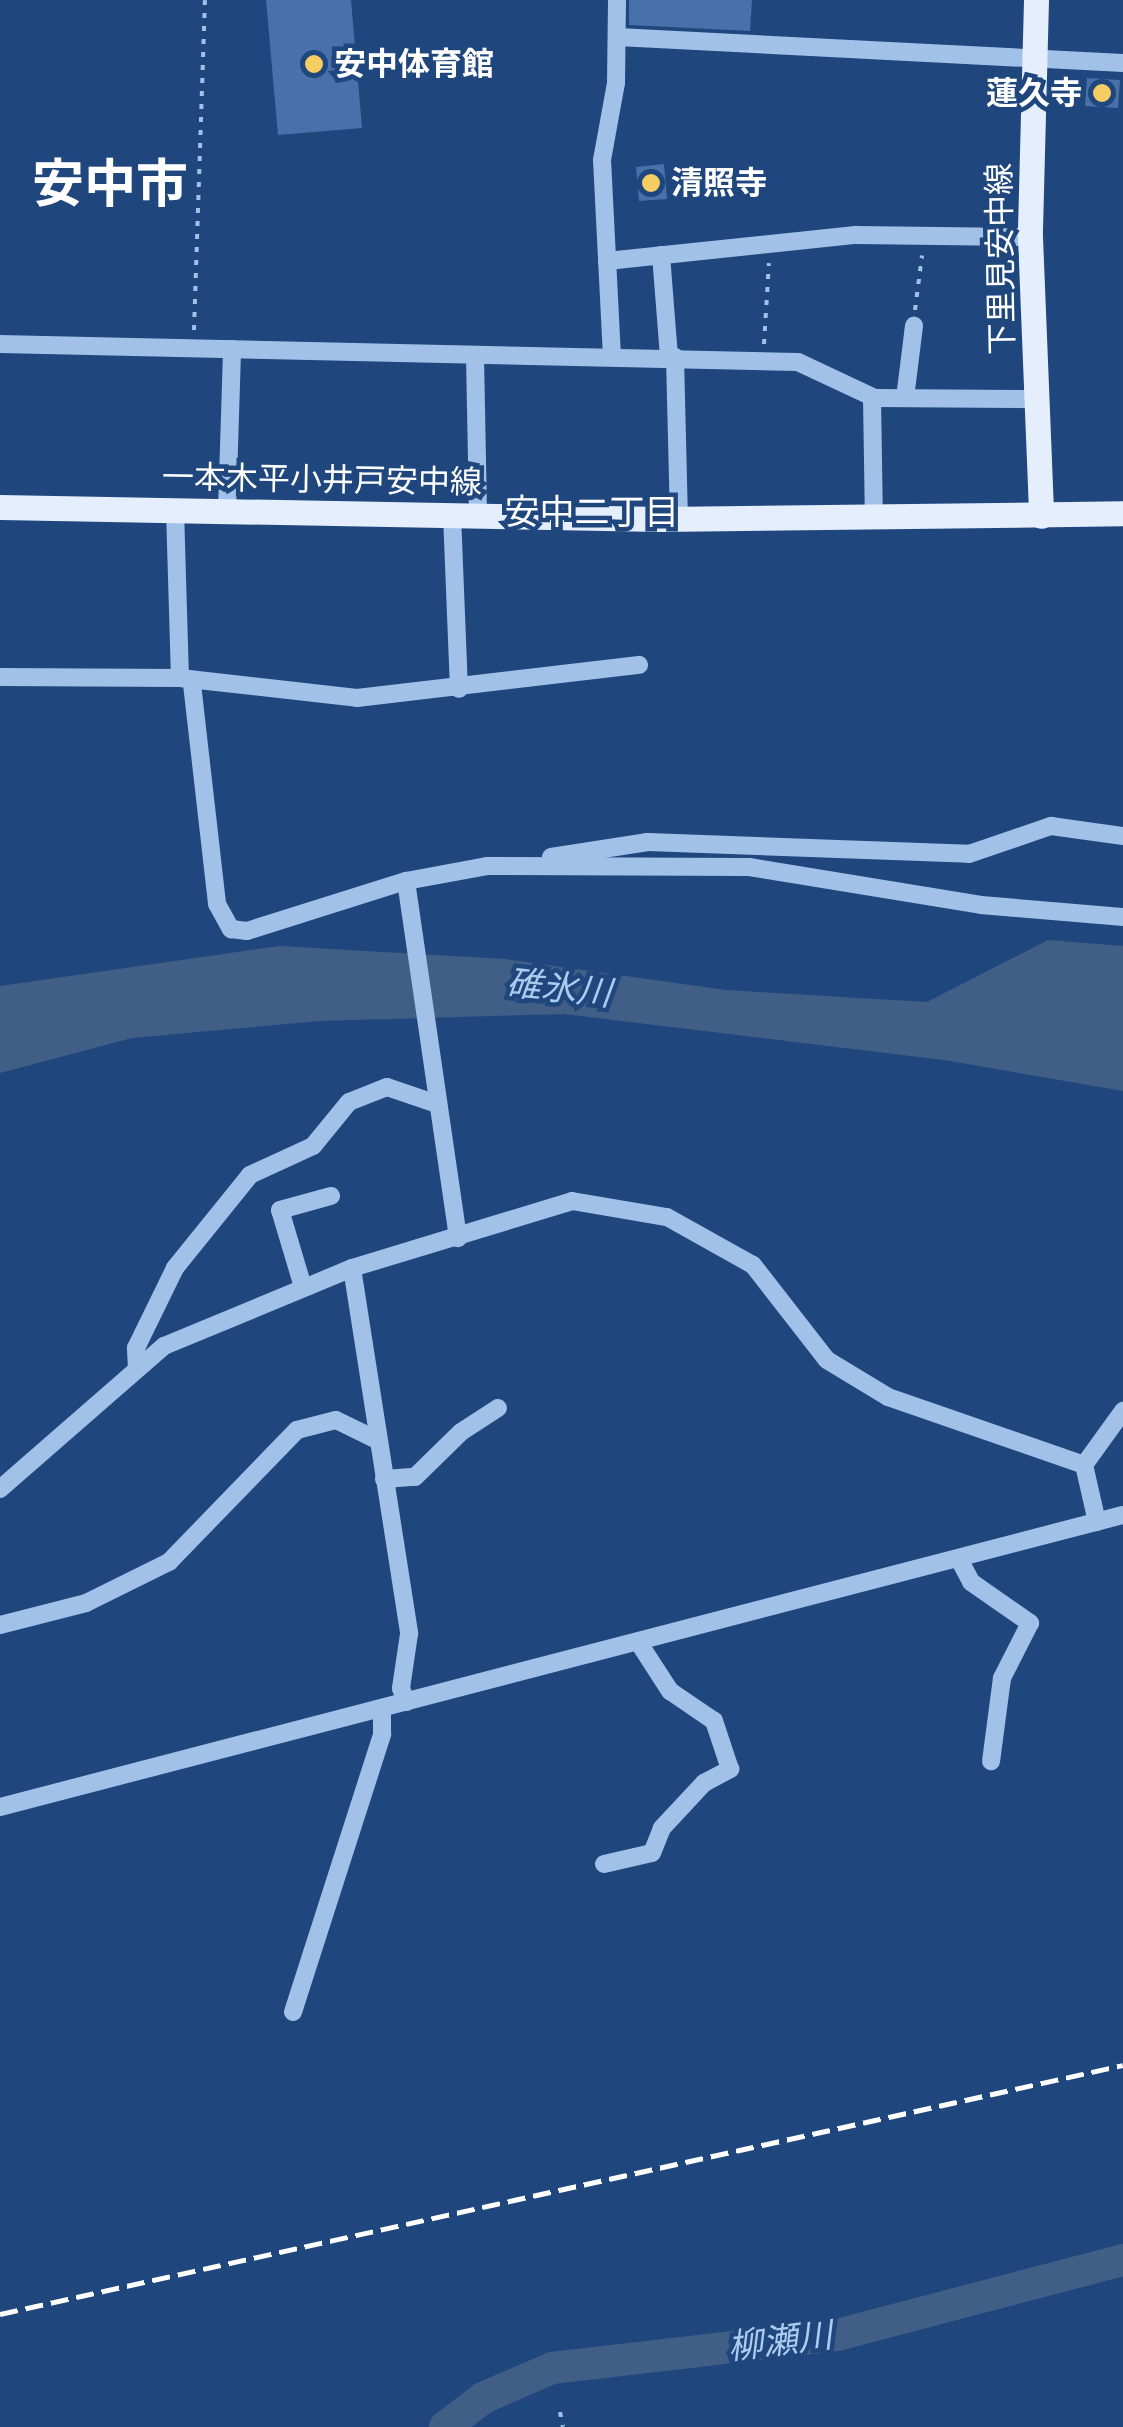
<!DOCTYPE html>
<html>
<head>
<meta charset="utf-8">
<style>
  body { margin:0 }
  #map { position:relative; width:1123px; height:2427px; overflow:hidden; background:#1f477e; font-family:Montserrat,"Noto Sans JP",sans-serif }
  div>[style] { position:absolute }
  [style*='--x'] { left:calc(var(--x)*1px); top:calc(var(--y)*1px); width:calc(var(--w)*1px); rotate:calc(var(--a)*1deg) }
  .water>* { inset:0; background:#405e86 }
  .river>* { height:32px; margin:-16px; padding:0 16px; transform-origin:16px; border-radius:16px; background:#405e86 }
  .building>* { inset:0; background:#4771a8 }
  .path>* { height:4px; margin-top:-2px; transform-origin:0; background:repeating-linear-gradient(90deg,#a2c1e8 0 5px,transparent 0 13px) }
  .minor>* { height:18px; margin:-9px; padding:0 9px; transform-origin:9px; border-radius:9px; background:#a2c1e8 }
  .major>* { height:25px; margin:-12.5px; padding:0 12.5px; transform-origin:12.5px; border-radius:12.5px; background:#e4eefd }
  .rail>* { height:5px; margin-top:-2.5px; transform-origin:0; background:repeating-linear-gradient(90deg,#fff 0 18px,transparent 0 26px) }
  .dots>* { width:28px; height:28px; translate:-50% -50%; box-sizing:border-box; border:5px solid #1f477e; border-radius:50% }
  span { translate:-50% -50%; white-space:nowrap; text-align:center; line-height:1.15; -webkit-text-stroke:9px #1f477e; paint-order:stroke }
  .poi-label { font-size:32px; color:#fff; font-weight:700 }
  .left { translate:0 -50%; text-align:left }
  .right { translate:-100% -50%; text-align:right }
  .street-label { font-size:32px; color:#fff }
  .neighbourhood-label { font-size:35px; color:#fff }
  .water-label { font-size:35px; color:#adcbef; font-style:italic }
  .town-label { font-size:52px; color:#fff; font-weight:700 }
</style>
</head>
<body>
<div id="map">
  <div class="water">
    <i style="clip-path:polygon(1048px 940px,1123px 946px,1123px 1091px,944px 1060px,564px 1014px,319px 1021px,132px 1038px,0 1073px,0 986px,279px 946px,505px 959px,726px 990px,927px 1002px)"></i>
  </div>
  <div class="river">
    <i style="--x:445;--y:2427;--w:48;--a:-37.3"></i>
    <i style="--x:483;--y:2398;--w:75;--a:-23.5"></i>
    <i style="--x:552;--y:2368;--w:287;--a:-6.6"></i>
    <i style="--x:837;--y:2335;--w:296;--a:-14.7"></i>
  </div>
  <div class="building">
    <i style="clip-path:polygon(266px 0,351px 0,362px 128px,278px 135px)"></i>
    <i style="clip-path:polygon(629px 0,752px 0,750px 31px,629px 25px)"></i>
    <i style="clip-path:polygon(1087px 78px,1120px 80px,1118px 108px,1085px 106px)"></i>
    <i style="clip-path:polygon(664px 164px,667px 199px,639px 201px,636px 167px)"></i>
  </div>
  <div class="path">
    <i style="--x:915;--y:310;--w:55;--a:-82.7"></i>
    <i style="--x:194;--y:330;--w:330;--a:-88.1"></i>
    <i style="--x:764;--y:344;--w:81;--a:-86.5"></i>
    <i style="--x:560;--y:2412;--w:15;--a:79"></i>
  </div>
  <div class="minor">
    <i style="--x:618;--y:37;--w:506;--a:2.95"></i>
    <i style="--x:661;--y:255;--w:101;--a:85.5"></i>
    <i style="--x:607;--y:261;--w:250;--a:-6"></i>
    <i style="--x:856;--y:235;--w:174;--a:0.7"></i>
    <i style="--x:0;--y:344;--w:798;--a:1.29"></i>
    <i style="--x:798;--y:362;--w:85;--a:25.1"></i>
    <i style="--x:875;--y:398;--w:162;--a:0.4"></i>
    <i style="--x:475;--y:356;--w:160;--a:88.9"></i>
    <i style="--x:612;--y:357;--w:197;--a:-92.9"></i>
    <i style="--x:602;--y:160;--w:78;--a:-79.7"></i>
    <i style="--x:616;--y:83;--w:83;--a:-89.3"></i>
    <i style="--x:675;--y:357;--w:162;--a:88.6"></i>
    <i style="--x:872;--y:397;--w:122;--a:89.1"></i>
    <i style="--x:905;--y:398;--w:73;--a:-82.9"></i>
    <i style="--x:175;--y:510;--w:168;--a:88.3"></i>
    <i style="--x:227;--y:511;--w:162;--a:-88.2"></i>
    <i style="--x:452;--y:515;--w:174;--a:87.7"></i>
    <i style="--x:0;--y:677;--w:180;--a:0.3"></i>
    <i style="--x:180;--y:678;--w:178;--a:6.4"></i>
    <i style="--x:357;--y:698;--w:284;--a:-6.7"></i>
    <i style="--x:192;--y:684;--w:221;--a:83.5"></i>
    <i style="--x:217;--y:904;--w:29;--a:61"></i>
    <i style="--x:231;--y:929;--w:16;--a:7"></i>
    <i style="--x:247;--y:931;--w:167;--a:-17.5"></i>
    <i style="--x:406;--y:881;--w:82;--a:-10.5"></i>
    <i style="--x:487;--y:866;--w:262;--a:0.2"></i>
    <i style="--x:749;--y:867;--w:235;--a:9.3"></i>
    <i style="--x:981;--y:905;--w:143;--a:4.8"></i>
    <i style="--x:551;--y:857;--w:98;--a:-8.8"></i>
    <i style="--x:648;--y:842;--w:321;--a:2.1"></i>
    <i style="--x:969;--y:854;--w:87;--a:-18.9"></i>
    <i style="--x:1051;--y:826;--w:73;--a:7.9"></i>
    <i style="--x:406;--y:881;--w:361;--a:81.7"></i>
    <i style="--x:352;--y:1268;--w:370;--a:81.1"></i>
    <i style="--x:409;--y:1634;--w:55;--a:98.4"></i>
    <i style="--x:401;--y:1688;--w:15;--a:70"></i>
    <i style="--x:303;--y:1287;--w:80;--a:-106.6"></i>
    <i style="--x:280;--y:1210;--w:53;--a:-15.4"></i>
    <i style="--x:137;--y:1369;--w:21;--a:-93"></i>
    <i style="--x:136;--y:1348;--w:89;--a:-64"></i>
    <i style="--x:175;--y:1268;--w:119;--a:-51.1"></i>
    <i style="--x:250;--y:1175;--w:69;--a:-24.7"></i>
    <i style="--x:313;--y:1146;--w:57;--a:-50.7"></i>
    <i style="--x:349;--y:1102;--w:41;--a:-21.5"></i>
    <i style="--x:387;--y:1087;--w:53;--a:18.8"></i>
    <i style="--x:384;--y:1479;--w:31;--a:-4"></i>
    <i style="--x:415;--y:1477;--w:64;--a:-44.4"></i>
    <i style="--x:461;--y:1432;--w:44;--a:-33"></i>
    <i style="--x:0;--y:1489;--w:218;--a:-41.1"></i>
    <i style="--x:164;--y:1346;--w:204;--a:-22.5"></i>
    <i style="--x:352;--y:1268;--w:230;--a:-16.9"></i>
    <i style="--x:572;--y:1201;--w:96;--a:9.6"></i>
    <i style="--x:667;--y:1217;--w:98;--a:29.2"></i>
    <i style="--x:753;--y:1265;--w:120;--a:52.1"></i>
    <i style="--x:827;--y:1360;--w:71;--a:31.2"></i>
    <i style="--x:888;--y:1397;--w:207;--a:19.1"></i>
    <i style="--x:1097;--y:1522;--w:58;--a:-102.8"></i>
    <i style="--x:1084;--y:1465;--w:67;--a:-54.2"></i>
    <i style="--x:959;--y:1559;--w:26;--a:62"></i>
    <i style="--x:971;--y:1582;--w:72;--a:34.8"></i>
    <i style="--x:1030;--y:1623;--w:62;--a:117"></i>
    <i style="--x:1002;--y:1678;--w:84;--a:97.5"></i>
    <i style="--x:0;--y:1625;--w:89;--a:-14.3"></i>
    <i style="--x:86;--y:1603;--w:93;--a:-26.3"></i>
    <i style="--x:169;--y:1562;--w:184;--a:-45.9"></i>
    <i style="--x:297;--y:1430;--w:40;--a:-14.4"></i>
    <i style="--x:336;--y:1420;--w:46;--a:26"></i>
    <i style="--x:0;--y:1807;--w:1160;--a:-14.58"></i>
    <i style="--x:604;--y:1864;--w:49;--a:-12.9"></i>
    <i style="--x:652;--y:1853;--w:27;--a:-68"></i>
    <i style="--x:662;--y:1828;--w:62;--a:-47"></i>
    <i style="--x:704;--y:1783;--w:30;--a:-28"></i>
    <i style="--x:730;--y:1769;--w:51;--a:-108.4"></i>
    <i style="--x:714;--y:1721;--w:53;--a:-145.7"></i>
    <i style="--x:670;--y:1691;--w:57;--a:-122.9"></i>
    <i style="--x:293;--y:2012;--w:292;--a:-72.2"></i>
    <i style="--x:382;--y:1734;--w:26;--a:-90"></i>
  </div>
  <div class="major">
    <i style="--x:1036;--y:0;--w:237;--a:91.5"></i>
    <i style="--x:1030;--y:237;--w:279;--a:87.7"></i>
    <i style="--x:0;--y:507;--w:661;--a:1.04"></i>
    <i style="--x:661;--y:519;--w:462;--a:-0.7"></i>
  </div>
  <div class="rail">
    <i style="--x:0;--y:2314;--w:1150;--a:-12.5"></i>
  </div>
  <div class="dots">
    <i style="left:314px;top:64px;background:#f6cd62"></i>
    <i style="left:1102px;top:93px;background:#f6cd62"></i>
    <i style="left:651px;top:183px;background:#f6cd62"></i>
  </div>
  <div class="poi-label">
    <span class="left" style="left:334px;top:64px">安中体育館</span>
    <span class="right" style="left:1082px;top:93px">蓮久寺</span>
    <span class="left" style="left:671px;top:183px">清照寺</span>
  </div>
  <div class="street-label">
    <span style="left:1001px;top:259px;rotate:-91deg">下里見安中線</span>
    <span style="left:322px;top:480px;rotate:1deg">一本木平小井戸安中線</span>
  </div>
  <div class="neighbourhood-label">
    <span style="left:592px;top:512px">安中二丁目</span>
  </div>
  <div class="water-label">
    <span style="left:559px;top:988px;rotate:6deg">碓氷川</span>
    <span style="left:780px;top:2341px;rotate:-7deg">柳瀬川</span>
  </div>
  <div class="town-label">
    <span style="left:110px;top:184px">安中市</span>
  </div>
</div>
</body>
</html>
